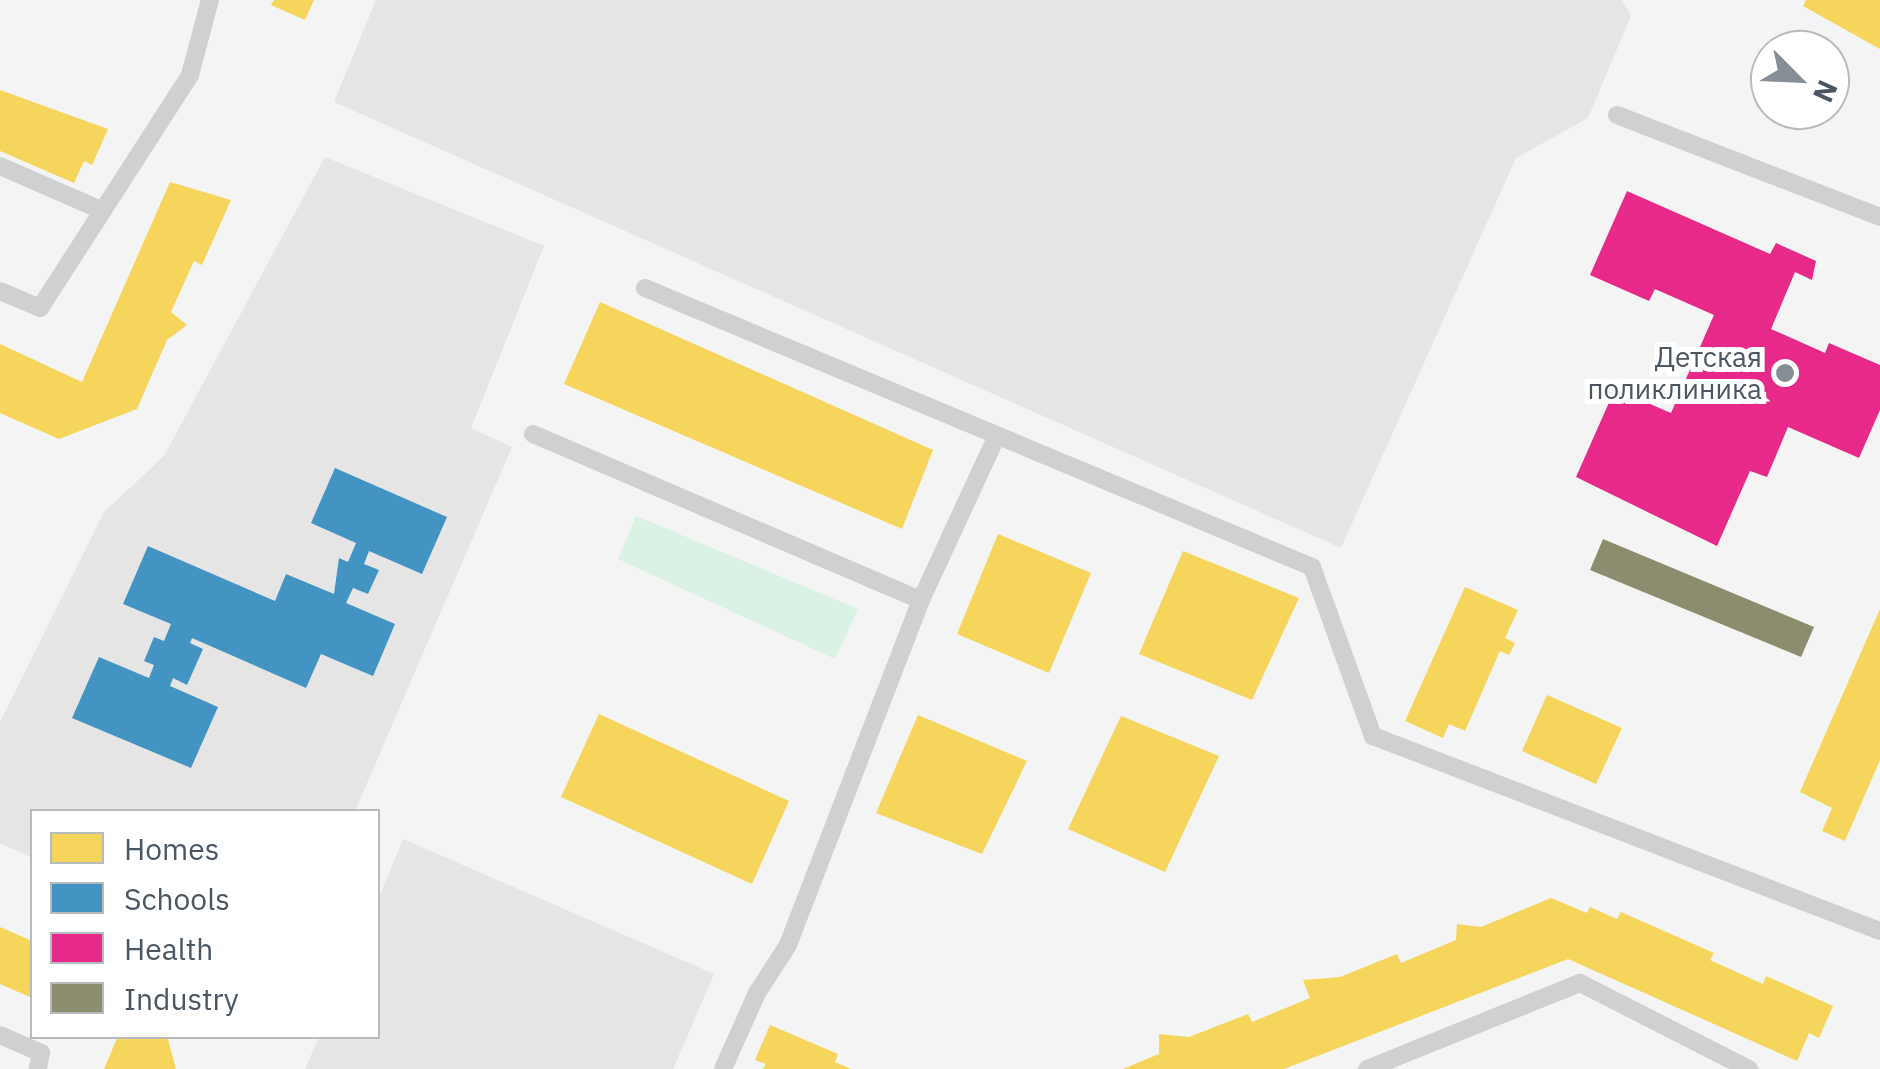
<!DOCTYPE html>
<html>
<head>
<meta charset="utf-8">
<style>
  body { margin:0 }
  #map { position:relative; width:1880px; height:1069px; overflow:hidden; background:#f4f4f4; font-family:"IBM Plex Sans",sans-serif }
  div>[style] { position:absolute }
  [style*='--x'] { left:calc(var(--x)*1px); top:calc(var(--y)*1px); width:calc(var(--w)*1px); rotate:calc(var(--a)*1deg) }
  .education>* { inset:0; background:#e6e5e6 }
  .green>* { inset:0; background:#d9f2e3 }
  .homes>* { inset:0; background:#f6d55c }
  .schools>* { inset:0; background:#4393c3 }
  .health>* { inset:0; background:#e7298a }
  .industry>* { inset:0; background:#8c8c6e }
  .lane>* { height:18px; margin:-9px; padding:0 9px; transform-origin:9px; border-radius:9px; background:#ced0d2 }
  .dots>* { width:28px; height:28px; translate:-50% -50%; box-sizing:border-box; border:5px solid #fff; border-radius:50% }
  span { translate:-50% -50%; white-space:nowrap; text-align:center; line-height:1.15; -webkit-text-stroke:10px #fff; paint-order:stroke }
  .poi-label { font-size:28px; color:#4a5661 }
  .right { translate:-100% -50%; text-align:right }
  .legend { position:absolute; left:30px; top:809px; width:350px; height:230px; box-sizing:border-box; background:#fff; border:2px solid #b7bbc0; margin:0; padding:12px 18px; list-style:none; font-size:30px; color:#4a5661 }
  .legend li { display:flex; align-items:center; gap:20px; height:50px }
  .legend b { width:50px; border:2px solid #b7bbc0 }
  .north { position:absolute; left:1750px; top:30px; width:100px; height:100px; box-sizing:border-box; background:#fff; border:2px solid #b7bbc0; border-radius:50%; rotate:114deg; font-size:28px; font-weight:700; line-height:40px; text-align:center; color:#4a5661 }
  .north::after { content:''; display:block; margin:auto; width:35px; height:45px; background:#868d94; clip-path:polygon(50% 0,100% 100%,50% 72%,0 100%) }
</style>
</head>
<body>
<div id="map">
  <div class="education">
    <i style="clip-path:polygon(376px 0,1622px 0,1631px 16px,1588px 118px,1516px 158px,1341px 548px,334px 102px)"></i>
    <i style="clip-path:polygon(325px 157px,544px 246px,471px 428px,512px 447px,355px 811px,32px 812px,32px 858px,0 843px,0 722px,104px 512px,164px 456px)"></i>
    <i style="clip-path:polygon(403px 839px,714px 974px,673px 1069px,305px 1069px,319px 1037px,378px 1036px,378px 900px)"></i>
  </div>
  <div class="green">
    <i style="clip-path:polygon(636px 516px,858px 609px,835px 659px,618px 559px)"></i>
  </div>
  <div class="homes">
    <i style="clip-path:polygon(274px 0,314px 0,305px 20px,271px 5px)"></i>
    <i style="clip-path:polygon(1806px 0,1880px 0,1880px 49px,1803px 6px)"></i>
    <i style="clip-path:polygon(0 90px,108px 129px,92px 165px,84px 161px,74px 183px,0 151px)"></i>
    <i style="clip-path:polygon(170px 182px,231px 200px,202px 265px,194px 261px,171px 312px,187px 325px,167px 340px,137px 409px,59px 439px,0 413px,0 344px,82px 382px)"></i>
    <i style="clip-path:polygon(600px 302px,933px 450px,902px 529px,564px 384px)"></i>
    <i style="clip-path:polygon(998px 534px,1091px 573px,1049px 673px,957px 634px)"></i>
    <i style="clip-path:polygon(1183px 551px,1299px 598px,1252px 700px,1139px 654px)"></i>
    <i style="clip-path:polygon(1465px 587px,1518px 610px,1505px 638px,1515px 643px,1509px 655px,1500px 651px,1465px 731px,1449px 724px,1443px 738px,1405px 721px)"></i>
    <i style="clip-path:polygon(1880px 609px,1880px 760px,1845px 841px,1822px 831px,1832px 808px,1800px 792px)"></i>
    <i style="clip-path:polygon(1547px 695px,1622px 728px,1596px 784px,1522px 751px)"></i>
    <i style="clip-path:polygon(599px 714px,789px 801px,752px 884px,561px 797px)"></i>
    <i style="clip-path:polygon(918px 715px,1027px 761px,982px 854px,876px 813px)"></i>
    <i style="clip-path:polygon(1121px 716px,1219px 756px,1165px 872px,1068px 829px)"></i>
    <i style="clip-path:polygon(1551px 898px,1587px 913px,1590px 907px,1617px 919px,1621px 912px,1714px 953px,1710px 960px,1763px 984px,1766px 976px,1833px 1006px,1819px 1038px,1809px 1033px,1797px 1061px,1568px 959px,1284px 1069px,1123px 1069px,1159px 1054px,1159px 1034px,1189px 1037px,1248px 1014px,1252px 1022px,1310px 998px,1303px 980px,1340px 977px,1397px 954px,1401px 963px,1456px 940px,1457px 924px,1481px 927px)"></i>
    <i style="clip-path:polygon(0 927px,32px 941px,32px 998px,0 984px)"></i>
    <i style="clip-path:polygon(770px 1025px,838px 1054px,835px 1062px,851px 1069px,763px 1069px,766px 1064px,755px 1060px)"></i>
    <i style="clip-path:polygon(118px 1036px,167px 1036px,176px 1069px,104px 1069px)"></i>
  </div>
  <div class="schools">
    <i style="clip-path:polygon(335px 468px,447px 517px,422px 574px,369px 551px,364px 564px,379px 570px,368px 594px,353px 588px,346px 603px,395px 624px,373px 676px,321px 654px,306px 688px,192px 638px,190px 643px,203px 649px,187px 685px,173px 678px,170px 686px,218px 707px,191px 768px,72px 718px,99px 657px,149px 678px,154px 665px,144px 661px,154px 637px,164px 641px,171px 624px,123px 604px,148px 546px,275px 601px,286px 574px,334px 594px,339px 558px,348px 562px,356px 543px,311px 523px)"></i>
  </div>
  <div class="health">
    <i style="clip-path:polygon(1627px 191px,1770px 254px,1776px 243px,1816px 261px,1812px 280px,1795px 272px,1771px 329px,1825px 353px,1829px 343px,1880px 365px,1880px 410px,1859px 458px,1788px 427px,1767px 477px,1750px 471px,1717px 546px,1576px 477px,1615px 389px,1671px 413px,1714px 315px,1655px 289px,1649px 301px,1590px 275px)"></i>
  </div>
  <div class="industry">
    <i style="clip-path:polygon(1603px 539px,1814px 627px,1801px 657px,1590px 570px)"></i>
  </div>
  <div class="lane">
    <i style="--x:1617;--y:115;--w:282;--a:21.2"></i>
    <i style="--x:0;--y:166;--w:112;--a:23.6"></i>
    <i style="--x:645;--y:288;--w:723;--a:22.7"></i>
    <i style="--x:1312;--y:567;--w:180;--a:70.2"></i>
    <i style="--x:1373;--y:736;--w:543;--a:21.04"></i>
    <i style="--x:0;--y:291;--w:43;--a:23"></i>
    <i style="--x:40;--y:308;--w:277;--a:-57.2"></i>
    <i style="--x:190;--y:75;--w:78;--a:-75.1"></i>
    <i style="--x:533;--y:434;--w:422;--a:23.2"></i>
    <i style="--x:921;--y:600;--w:370;--a:111.1"></i>
    <i style="--x:788;--y:945;--w:57;--a:122.9"></i>
    <i style="--x:757;--y:993;--w:83;--a:114.1"></i>
    <i style="--x:921;--y:600;--w:179;--a:-65.2"></i>
    <i style="--x:0;--y:1035;--w:45;--a:23.7"></i>
    <i style="--x:41;--y:1053;--w:16;--a:101"></i>
    <i style="--x:1367;--y:1069;--w:230;--a:-22"></i>
    <i style="--x:1580;--y:983;--w:190;--a:27"></i>
  </div>
  <div class="dots">
    <i style="left:1785px;top:373px;background:#868d94"></i>
  </div>
  <div class="poi-label">
    <span class="right" style="left:1762px;top:373px">Детская<br>поликлиника</span>
  </div>
  <ul class="legend">
  <li><b style="height:28px;background:#f6d55c"></b>Homes</li>
  <li><b style="height:28px;background:#4393c3"></b>Schools</li>
  <li><b style="height:28px;background:#e7298a"></b>Health</li>
  <li><b style="height:28px;background:#8c8c6e"></b>Industry</li>
  </ul>
  <div class="north">N</div>
</div>
</body>
</html>
